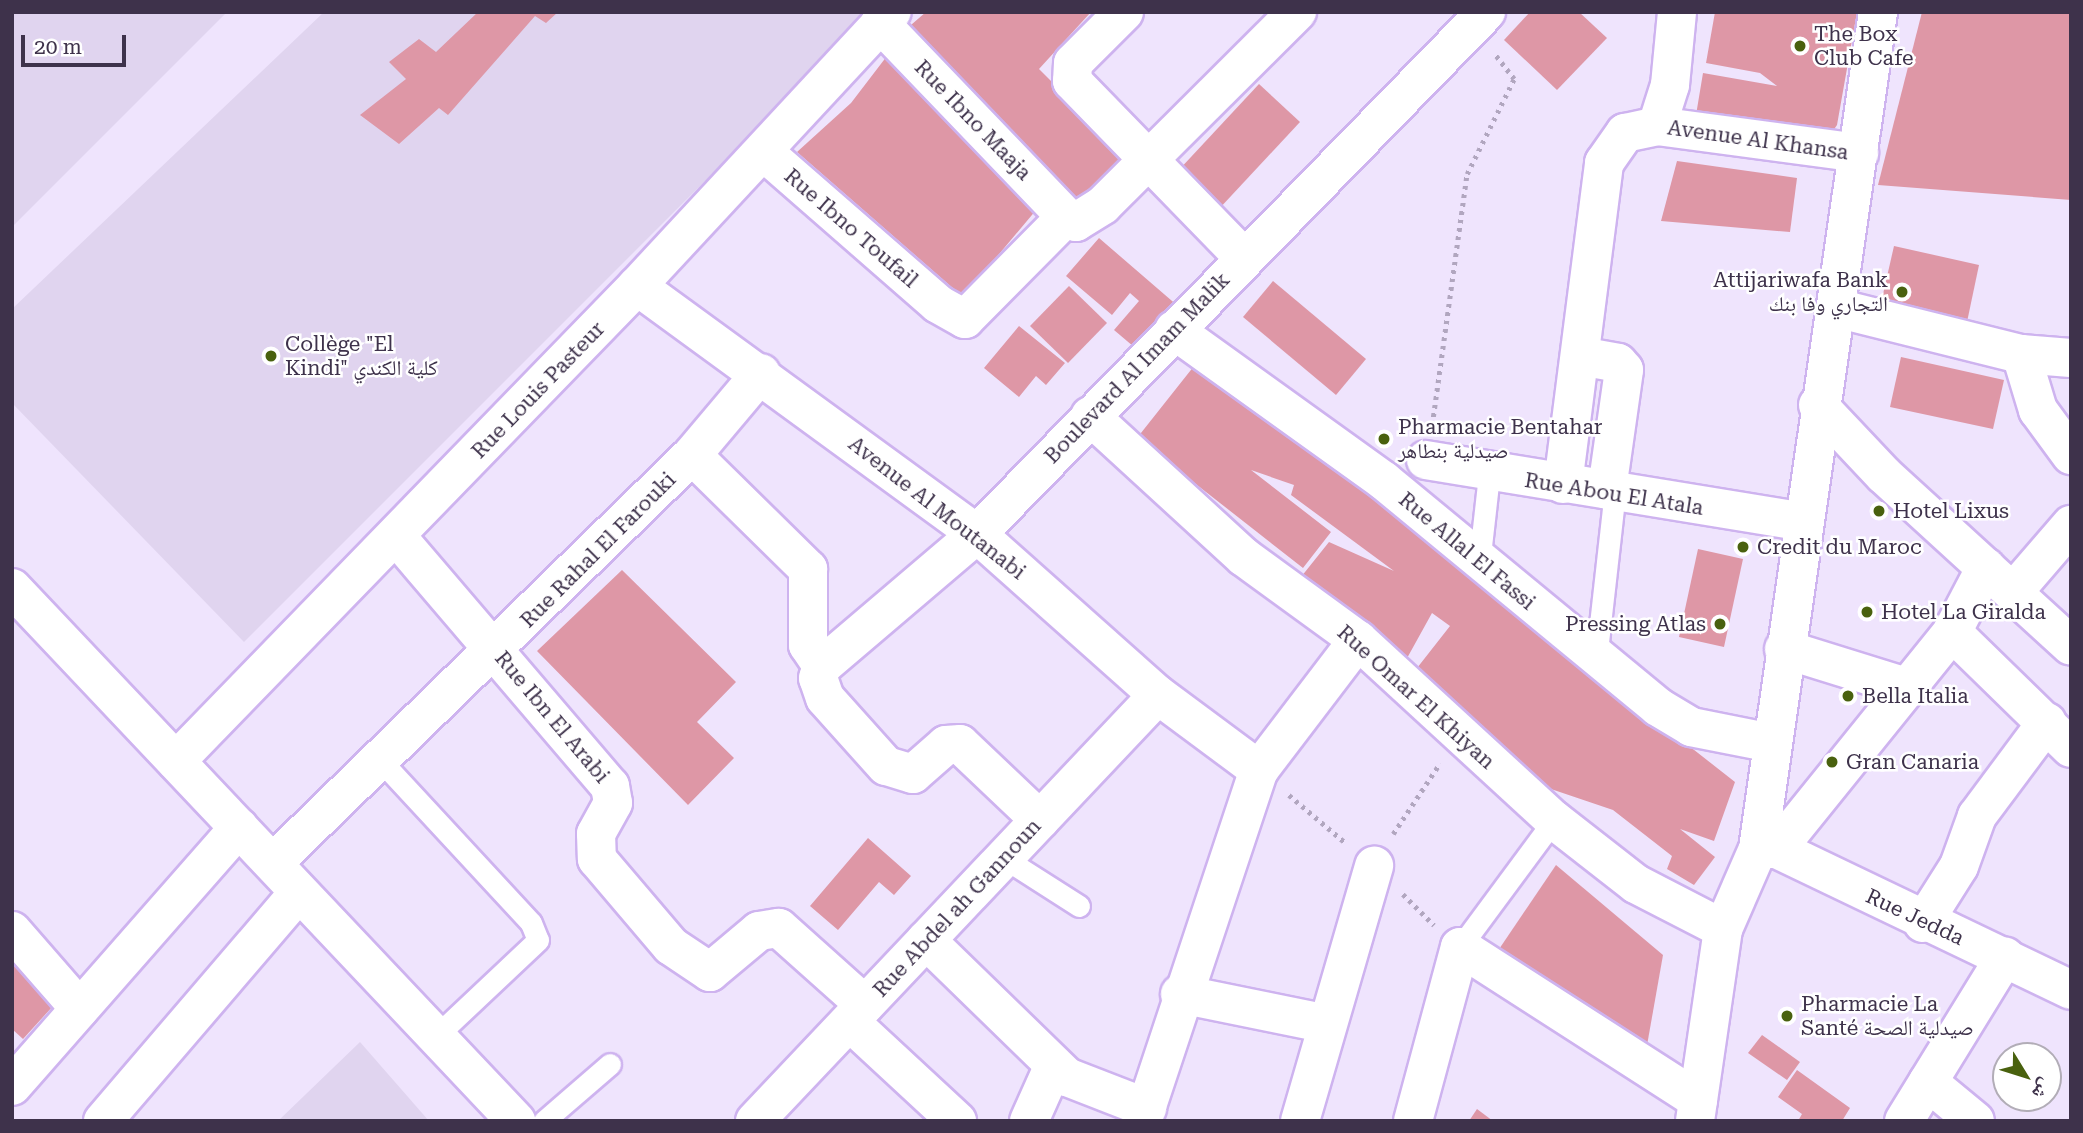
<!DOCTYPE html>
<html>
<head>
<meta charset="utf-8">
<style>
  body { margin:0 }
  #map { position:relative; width:2083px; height:1133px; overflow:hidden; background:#efe4fd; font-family:"Roboto Serif","Noto Naskh Arabic",serif }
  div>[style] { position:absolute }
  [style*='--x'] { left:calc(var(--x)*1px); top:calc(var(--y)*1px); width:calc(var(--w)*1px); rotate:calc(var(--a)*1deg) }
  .built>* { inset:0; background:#e0d4ef }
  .building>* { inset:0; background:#de97a6 }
  .path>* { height:4.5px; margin-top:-2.25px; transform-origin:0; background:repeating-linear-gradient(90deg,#b1a6bf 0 3.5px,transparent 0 8.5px) }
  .roads { filter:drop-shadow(2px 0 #ceb3ef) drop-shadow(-2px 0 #ceb3ef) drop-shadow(0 2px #ceb3ef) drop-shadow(0 -2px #ceb3ef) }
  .service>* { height:21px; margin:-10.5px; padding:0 10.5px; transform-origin:10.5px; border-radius:10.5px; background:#fff }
  .minor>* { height:38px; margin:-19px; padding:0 19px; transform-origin:19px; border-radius:19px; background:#fff }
  .tertiary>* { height:38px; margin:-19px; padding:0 19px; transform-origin:19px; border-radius:19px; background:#fff }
  .secondary>* { height:38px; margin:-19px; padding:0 19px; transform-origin:19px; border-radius:19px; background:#fff }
  .dots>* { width:19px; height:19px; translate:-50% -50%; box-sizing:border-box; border:4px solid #fff; border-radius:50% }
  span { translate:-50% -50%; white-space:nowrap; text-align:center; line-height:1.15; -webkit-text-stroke:5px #fff; paint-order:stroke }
  .poi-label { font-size:21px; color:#3e324b }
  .left { translate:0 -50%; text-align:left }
  .right { translate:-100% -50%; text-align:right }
  .street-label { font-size:21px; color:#3e324b }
  .frame { position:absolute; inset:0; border:14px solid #3e324b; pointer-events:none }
  .north { position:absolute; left:1992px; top:1042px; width:70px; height:70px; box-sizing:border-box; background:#fff; border:2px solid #b2adb7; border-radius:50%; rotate:128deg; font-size:19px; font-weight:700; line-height:28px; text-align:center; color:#3e324b }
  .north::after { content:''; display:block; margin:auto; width:24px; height:32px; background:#49610e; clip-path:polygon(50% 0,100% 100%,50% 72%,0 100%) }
  .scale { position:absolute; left:21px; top:35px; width:105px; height:32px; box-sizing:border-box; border:4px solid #3e324b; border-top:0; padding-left:9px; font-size:21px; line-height:24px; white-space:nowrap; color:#3e324b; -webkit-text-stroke:5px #fff; paint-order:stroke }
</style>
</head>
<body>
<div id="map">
  <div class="built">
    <i style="clip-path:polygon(12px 12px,227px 12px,12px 227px)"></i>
    <i style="clip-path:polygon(324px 12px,874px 12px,244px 642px,12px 403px,12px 309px)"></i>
    <i style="clip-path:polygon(360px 1042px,429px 1121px,278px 1121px)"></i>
  </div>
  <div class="building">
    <i style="clip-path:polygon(478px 12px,558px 12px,546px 23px,535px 16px,448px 115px,439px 108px,399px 144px,360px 115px,406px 79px,389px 62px,419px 39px,436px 52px)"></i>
    <i style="clip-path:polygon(926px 12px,1091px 12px,1039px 69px,1127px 157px,1073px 204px,904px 31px)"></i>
    <i style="clip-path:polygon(1530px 12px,1579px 12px,1607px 38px,1557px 90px,1504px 40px)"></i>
    <i style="clip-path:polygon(1715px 12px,1857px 12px,1837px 125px,1828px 138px,1696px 115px,1703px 73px,1777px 86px,1760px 73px,1706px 63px)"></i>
    <i style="clip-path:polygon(1922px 12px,2071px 12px,2071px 200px,1878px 185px)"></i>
    <i style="clip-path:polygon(887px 56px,1042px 203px,963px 297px,797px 152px,851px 103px)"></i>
    <i style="clip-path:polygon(1259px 84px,1300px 122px,1218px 210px,1177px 172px)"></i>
    <i style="clip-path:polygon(1677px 161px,1797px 178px,1790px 232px,1661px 221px)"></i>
    <i style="clip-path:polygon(1099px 238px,1179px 307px,1140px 352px,1114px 330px,1139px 301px,1130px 293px,1112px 315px,1066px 276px)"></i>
    <i style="clip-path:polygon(1894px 246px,1979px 265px,1967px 322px,1881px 303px)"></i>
    <i style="clip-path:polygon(1273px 281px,1366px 359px,1336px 395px,1243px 317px)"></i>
    <i style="clip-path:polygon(1069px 286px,1107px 323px,1068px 363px,1030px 326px)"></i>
    <i style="clip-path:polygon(1019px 326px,1065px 363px,1046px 385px,1036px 376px,1019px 397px,984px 368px)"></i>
    <i style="clip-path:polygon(1901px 357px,2004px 380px,1993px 429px,1890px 407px)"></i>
    <i style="clip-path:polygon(1198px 361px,1735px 782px,1714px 841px,1680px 829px,1715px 857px,1694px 885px,1667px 869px,1672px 856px,1613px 810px,1548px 788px,1410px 677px,1450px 626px,1432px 613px,1406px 660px,1301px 577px,1329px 542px,1394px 571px,1291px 495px,1294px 485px,1251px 470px,1331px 532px,1303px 568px,1137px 438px)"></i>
    <i style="clip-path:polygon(1698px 549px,1743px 559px,1724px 647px,1679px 637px)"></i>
    <i style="clip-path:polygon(622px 570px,736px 682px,697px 722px,734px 758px,688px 805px,537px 651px)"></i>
    <i style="clip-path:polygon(868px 838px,911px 876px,894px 895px,879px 882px,838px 930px,810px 906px)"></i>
    <i style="clip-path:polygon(1556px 865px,1663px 955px,1646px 1051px,1491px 961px)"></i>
    <i style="clip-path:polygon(12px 947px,64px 994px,23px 1039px,12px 1029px)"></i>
    <i style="clip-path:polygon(1762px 1035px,1800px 1062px,1787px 1080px,1748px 1053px)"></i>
    <i style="clip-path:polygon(1797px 1070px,1850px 1108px,1842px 1121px,1798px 1121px,1802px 1114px,1778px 1097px)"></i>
    <i style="clip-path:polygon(1477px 1109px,1493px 1121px,1469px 1121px)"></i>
  </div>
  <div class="path">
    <i style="--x:1432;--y:425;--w:253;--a:-82.1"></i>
    <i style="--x:1467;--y:174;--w:106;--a:-63.7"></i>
    <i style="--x:1514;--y:79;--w:31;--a:-128"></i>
    <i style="--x:1289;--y:795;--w:76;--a:40.2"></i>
    <i style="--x:1393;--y:834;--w:85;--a:-56.5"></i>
    <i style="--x:1403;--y:894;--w:44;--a:45"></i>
  </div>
  <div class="roads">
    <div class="service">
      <i style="--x:1479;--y:564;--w:90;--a:-83.6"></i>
      <i style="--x:1596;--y:660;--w:170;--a:-83.6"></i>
      <i style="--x:382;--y:762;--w:219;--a:47.2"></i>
      <i style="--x:531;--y:923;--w:18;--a:68"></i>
      <i style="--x:538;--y:940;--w:140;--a:136.7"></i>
      <i style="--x:1004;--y:858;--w:89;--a:32.6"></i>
      <i style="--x:1460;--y:947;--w:158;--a:-53.5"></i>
      <i style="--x:544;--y:1121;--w:87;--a:-40.8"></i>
    </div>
    <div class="minor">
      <i style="--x:1124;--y:12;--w:72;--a:135"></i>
      <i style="--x:1073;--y:63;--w:18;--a:93"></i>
      <i style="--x:1072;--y:81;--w:247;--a:45.8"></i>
      <i style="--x:880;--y:23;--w:269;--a:46.2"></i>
      <i style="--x:1657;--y:126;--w:204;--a:7.6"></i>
      <i style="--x:764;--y:152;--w:231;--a:41.1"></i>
      <i style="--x:938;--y:304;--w:31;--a:29"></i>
      <i style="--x:965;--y:319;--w:144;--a:-45.3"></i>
      <i style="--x:1066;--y:217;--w:11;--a:27"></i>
      <i style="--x:1076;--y:222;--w:32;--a:-32"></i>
      <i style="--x:1103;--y:205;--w:274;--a:-44.9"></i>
      <i style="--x:637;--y:286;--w:421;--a:36.1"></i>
      <i style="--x:977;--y:534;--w:242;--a:41.7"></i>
      <i style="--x:1158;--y:695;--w:126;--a:36.6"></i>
      <i style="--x:1836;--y:308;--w:191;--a:14"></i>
      <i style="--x:2021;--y:354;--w:50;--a:4.6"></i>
      <i style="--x:1174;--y:330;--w:259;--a:35.7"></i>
      <i style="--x:1384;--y:481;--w:355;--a:39.5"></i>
      <i style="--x:1658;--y:707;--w:39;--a:31"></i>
      <i style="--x:1691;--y:727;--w:83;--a:11.2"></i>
      <i style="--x:2021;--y:354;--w:59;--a:73.1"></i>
      <i style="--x:2038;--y:410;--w:56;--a:53.7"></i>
      <i style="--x:1582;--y:363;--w:10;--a:-29"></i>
      <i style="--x:1591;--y:358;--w:27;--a:10"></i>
      <i style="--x:1618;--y:363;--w:9;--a:49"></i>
      <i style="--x:1624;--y:370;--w:121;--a:98.1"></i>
      <i style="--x:1818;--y:405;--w:96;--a:46.7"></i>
      <i style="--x:1884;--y:475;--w:253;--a:42.4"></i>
      <i style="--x:1090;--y:416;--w:209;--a:42.5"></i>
      <i style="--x:1244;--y:557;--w:141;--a:36.1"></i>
      <i style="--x:1358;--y:640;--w:266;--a:42.6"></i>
      <i style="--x:1554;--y:820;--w:104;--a:38"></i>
      <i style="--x:1636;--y:884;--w:98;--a:27.3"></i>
      <i style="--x:692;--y:455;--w:163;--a:44.5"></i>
      <i style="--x:808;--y:569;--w:76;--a:90"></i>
      <i style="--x:808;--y:645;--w:25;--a:56"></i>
      <i style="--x:1426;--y:460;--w:382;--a:9.3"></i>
      <i style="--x:1563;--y:484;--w:324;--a:-82.7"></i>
      <i style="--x:1604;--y:163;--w:37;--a:-55"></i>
      <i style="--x:1625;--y:133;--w:33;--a:-12"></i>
      <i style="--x:1657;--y:126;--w:43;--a:-72.4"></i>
      <i style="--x:1670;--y:85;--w:73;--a:-84.5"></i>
      <i style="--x:397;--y:537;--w:328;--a:49.5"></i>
      <i style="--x:610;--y:786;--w:17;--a:80"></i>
      <i style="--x:613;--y:803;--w:35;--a:119"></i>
      <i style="--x:596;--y:834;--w:25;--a:88"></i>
      <i style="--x:597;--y:859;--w:114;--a:49.6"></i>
      <i style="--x:671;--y:946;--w:47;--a:33.7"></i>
      <i style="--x:710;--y:972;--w:64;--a:-39.9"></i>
      <i style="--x:759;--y:931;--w:20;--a:-9"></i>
      <i style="--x:779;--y:928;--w:115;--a:41.8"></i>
      <i style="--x:2015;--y:590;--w:86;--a:-49.3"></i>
      <i style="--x:1952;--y:632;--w:166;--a:44.3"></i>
      <i style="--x:1784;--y:649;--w:128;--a:17.3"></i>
      <i style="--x:176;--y:761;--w:662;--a:-45.86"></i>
      <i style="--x:637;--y:286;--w:374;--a:-47.1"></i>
      <i style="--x:1040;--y:820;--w:110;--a:-136.5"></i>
      <i style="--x:960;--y:744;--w:14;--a:176"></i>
      <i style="--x:946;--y:745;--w:44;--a:138.7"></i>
      <i style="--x:913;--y:774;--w:28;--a:-163"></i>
      <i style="--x:886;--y:766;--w:91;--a:-131.9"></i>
      <i style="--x:825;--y:698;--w:21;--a:-109"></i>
      <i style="--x:818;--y:678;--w:13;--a:-72"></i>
      <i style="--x:822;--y:666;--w:204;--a:-40.4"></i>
      <i style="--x:977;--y:534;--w:729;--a:-45.72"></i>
      <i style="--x:1758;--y:849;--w:19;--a:0"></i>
      <i style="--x:1777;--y:849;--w:326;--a:25.6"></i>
      <i style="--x:1777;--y:849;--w:279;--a:-51.1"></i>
      <i style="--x:1952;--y:632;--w:73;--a:-62.4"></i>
      <i style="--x:273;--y:863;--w:585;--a:-44.24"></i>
      <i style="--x:692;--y:455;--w:107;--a:-49.9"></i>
      <i style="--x:1923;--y:923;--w:67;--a:-57.7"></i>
      <i style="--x:1959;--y:866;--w:53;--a:-70.2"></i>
      <i style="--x:1977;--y:816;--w:117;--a:-53.3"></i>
      <i style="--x:12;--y:931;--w:103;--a:48.9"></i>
      <i style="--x:926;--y:940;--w:197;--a:44.2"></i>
      <i style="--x:1067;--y:1077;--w:86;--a:21.2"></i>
      <i style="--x:1180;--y:994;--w:150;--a:11.5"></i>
      <i style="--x:850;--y:1022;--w:146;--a:42.8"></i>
      <i style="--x:1928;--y:1082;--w:61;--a:39.7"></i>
      <i style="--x:12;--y:1086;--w:344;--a:-48.7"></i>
      <i style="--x:103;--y:1121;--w:301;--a:-49.4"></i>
      <i style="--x:755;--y:1121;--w:586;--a:-46.59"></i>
      <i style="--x:1029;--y:1121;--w:61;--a:-65.9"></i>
      <i style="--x:1142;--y:1121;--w:370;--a:-71.6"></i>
      <i style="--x:1259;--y:770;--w:163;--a:-52.7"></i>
      <i style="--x:1300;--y:1121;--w:266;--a:-73.8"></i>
      <i style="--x:1413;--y:1121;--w:180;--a:-74.9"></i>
      <i style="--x:1460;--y:947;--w:283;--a:32.7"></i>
      <i style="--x:1904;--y:1121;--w:193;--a:-58.4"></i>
    </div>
    <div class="tertiary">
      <i style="--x:12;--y:588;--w:734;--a:46.6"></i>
    </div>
    <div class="secondary">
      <i style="--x:1695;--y:1121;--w:194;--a:-81.7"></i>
      <i style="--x:1723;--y:929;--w:87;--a:-66.4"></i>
      <i style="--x:1758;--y:849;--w:846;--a:-81.84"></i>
    </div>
  </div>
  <div class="dots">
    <i style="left:1800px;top:46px;background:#49610e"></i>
    <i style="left:1902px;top:292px;background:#49610e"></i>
    <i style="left:271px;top:356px;background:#49610e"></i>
    <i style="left:1384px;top:439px;background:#49610e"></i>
    <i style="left:1879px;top:511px;background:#49610e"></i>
    <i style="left:1743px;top:547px;background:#49610e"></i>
    <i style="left:1867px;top:612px;background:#49610e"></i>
    <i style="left:1720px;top:624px;background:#49610e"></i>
    <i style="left:1848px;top:696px;background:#49610e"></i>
    <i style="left:1832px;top:762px;background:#49610e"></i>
    <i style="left:1787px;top:1016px;background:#49610e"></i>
  </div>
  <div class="poi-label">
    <span class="left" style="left:1814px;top:46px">The Box<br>Club Cafe</span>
    <span class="right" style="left:1888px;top:292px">Attijariwafa Bank<br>التجاري وفا بنك</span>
    <span class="left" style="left:285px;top:356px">Collège "El<br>Kindi" كلية الكندي</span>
    <span class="left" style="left:1398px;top:439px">Pharmacie Bentahar<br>صيدلية بنطاهر</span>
    <span class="left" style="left:1893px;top:511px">Hotel Lixus</span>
    <span class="left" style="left:1757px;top:547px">Credit du Maroc</span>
    <span class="left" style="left:1881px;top:612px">Hotel La Giralda</span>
    <span class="right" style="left:1706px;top:624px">Pressing Atlas</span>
    <span class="left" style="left:1862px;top:696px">Bella Italia</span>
    <span class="left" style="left:1846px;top:762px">Gran Canaria</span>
    <span class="left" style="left:1801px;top:1016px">Pharmacie La<br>Santé صيدلية الصحة</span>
  </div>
  <div class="street-label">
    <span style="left:973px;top:120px;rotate:46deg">Rue Ibno Maaja</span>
    <span style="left:1758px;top:140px;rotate:8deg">Avenue Al Khansa</span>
    <span style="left:851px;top:228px;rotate:41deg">Rue Ibno Toufail</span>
    <span style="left:1137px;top:368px;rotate:-46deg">Boulevard Al Imam Malik</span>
    <span style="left:538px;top:390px;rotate:-46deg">Rue Louis Pasteur</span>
    <span style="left:1614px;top:494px;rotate:9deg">Rue Abou El Atala</span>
    <span style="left:937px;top:508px;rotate:38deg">Avenue Al Moutanabi</span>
    <span style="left:598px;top:550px;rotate:-45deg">Rue Rahal El Farouki</span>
    <span style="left:1467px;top:551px;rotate:40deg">Rue Allal El Fassi</span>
    <span style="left:1416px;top:697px;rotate:42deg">Rue Omar El Khiyan</span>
    <span style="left:552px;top:717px;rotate:50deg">Rue Ibn El Arabi</span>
    <span style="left:957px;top:908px;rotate:-47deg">Rue Abdel ah Gannoun</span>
    <span style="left:1915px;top:917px;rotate:25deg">Rue Jedda</span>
  </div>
  <div class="frame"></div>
  <div class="north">ش</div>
  <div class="scale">20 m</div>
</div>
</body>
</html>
